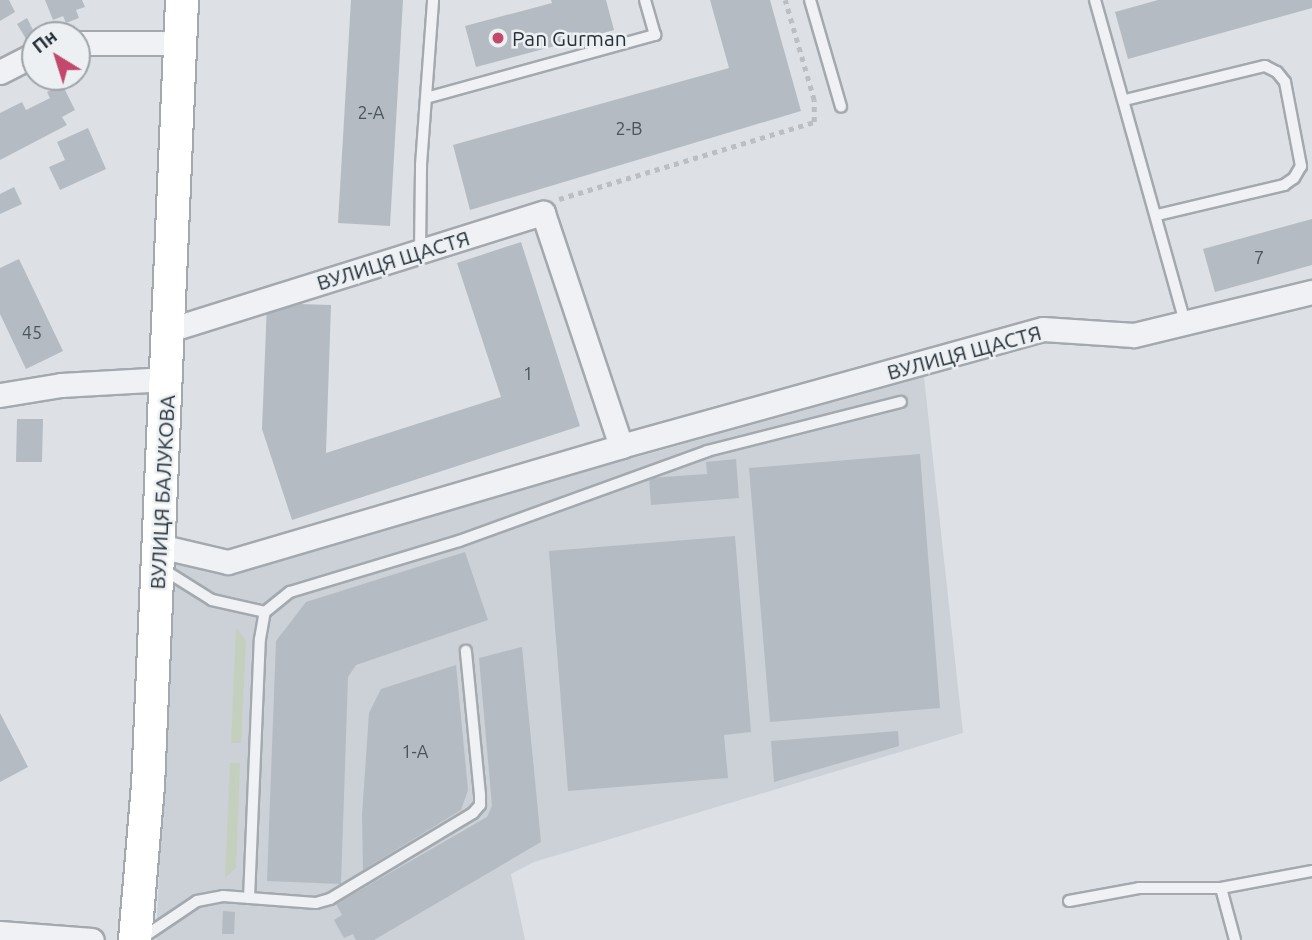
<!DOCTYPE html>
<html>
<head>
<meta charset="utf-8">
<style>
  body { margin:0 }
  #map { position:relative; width:1312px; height:940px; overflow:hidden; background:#dde1e5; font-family:Ubuntu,sans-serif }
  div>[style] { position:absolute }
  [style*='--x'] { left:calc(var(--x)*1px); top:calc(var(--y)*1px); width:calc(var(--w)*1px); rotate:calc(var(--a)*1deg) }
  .built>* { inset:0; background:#cbd1d6 }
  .green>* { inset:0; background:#c5cfbe }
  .building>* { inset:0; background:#b4bbc2 }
  .path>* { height:4.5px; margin-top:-2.25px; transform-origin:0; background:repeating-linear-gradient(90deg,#bbbfc4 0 5px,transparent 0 10px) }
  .roads { filter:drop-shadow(2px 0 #a3a9ae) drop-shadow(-2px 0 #a3a9ae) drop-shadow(0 2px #a3a9ae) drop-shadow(0 -2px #a3a9ae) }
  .lane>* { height:10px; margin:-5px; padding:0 5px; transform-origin:5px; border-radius:5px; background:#eff1f4 }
  .street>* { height:23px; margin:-11.5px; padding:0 11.5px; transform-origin:11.5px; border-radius:11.5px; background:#eff1f4 }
  .secondary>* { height:32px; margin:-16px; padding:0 16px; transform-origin:16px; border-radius:16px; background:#fff }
  .dots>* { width:19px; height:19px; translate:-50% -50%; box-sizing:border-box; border:4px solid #ecf0f3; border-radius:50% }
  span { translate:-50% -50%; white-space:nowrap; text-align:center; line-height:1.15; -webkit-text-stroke:5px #ecf0f3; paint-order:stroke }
  .number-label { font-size:18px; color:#4a545c }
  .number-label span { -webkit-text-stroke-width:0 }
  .poi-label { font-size:21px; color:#27313a }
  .left { translate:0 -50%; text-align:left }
  .street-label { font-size:21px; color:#27313a }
  .north { position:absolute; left:21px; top:21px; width:70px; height:70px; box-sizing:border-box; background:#ecf0f3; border:2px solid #9da4a9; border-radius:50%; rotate:322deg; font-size:19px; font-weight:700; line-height:28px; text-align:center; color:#27313a }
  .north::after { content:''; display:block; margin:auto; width:24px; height:32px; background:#c2496d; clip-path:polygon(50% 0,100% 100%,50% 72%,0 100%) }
</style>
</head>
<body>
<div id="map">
  <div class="built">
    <i style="clip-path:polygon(924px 377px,963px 733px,534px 862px,511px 874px,525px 940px,156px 940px,174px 557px,239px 568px)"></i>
  </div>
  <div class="green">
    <i style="clip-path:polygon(236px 628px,246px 641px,241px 743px,231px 743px)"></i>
    <i style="clip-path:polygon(230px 763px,240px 763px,236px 868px,225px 878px)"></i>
  </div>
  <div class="building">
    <i style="clip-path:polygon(0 0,9px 0,15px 12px,0 21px)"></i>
    <i style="clip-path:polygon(45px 0,82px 0,85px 7px,76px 10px,79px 18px,66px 23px,63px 16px,53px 20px)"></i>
    <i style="clip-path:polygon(351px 0,403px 0,390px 226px,338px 223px)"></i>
    <i style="clip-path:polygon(551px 0,606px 0,614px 30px,476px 67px,465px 26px,552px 3px)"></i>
    <i style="clip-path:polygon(710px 0,770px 0,801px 111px,470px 210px,453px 145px,729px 68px)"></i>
    <i style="clip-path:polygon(1158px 0,1312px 0,1312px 8px,1128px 59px,1115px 12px)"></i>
    <i style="clip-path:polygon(27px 18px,35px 34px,26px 39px,17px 24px)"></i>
    <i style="clip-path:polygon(62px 84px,75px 110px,62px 117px,67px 125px,0 160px,0 113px,22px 102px,26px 110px,50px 98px,47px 92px)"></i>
    <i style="clip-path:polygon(88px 128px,106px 169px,60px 190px,49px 167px,65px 160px,57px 142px)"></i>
    <i style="clip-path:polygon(14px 187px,22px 204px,0 214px,0 194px)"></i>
    <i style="clip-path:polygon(1312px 219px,1312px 265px,1215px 292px,1203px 249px)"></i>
    <i style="clip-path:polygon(521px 242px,580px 426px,292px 520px,262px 429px,267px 303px,331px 305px,326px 453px,501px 397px,457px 263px)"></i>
    <i style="clip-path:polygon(19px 259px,63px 351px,26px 369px,0 314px,0 268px)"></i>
    <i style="clip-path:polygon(17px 419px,43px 419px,42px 462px,16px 462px)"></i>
    <i style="clip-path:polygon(920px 454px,940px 708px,770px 722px,749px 468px)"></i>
    <i style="clip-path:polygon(736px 459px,739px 498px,651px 505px,649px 478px,707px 474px,706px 462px)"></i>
    <i style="clip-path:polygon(735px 536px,751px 732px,724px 735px,728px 778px,568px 791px,549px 551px)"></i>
    <i style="clip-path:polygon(465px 552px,488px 620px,356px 665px,348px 677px,341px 884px,267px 881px,276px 641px,306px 602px)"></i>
    <i style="clip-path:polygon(522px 647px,541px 842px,374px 940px,356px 940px,353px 934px,344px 938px,334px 920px,342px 915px,336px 904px,487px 817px,492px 806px,479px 658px)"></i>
    <i style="clip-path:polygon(456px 665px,468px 790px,461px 810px,363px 870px,362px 815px,369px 713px,381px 689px)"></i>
    <i style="clip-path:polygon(0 713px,28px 767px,0 782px)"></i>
    <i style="clip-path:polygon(898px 731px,899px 746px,774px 782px,771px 741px)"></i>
    <i style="clip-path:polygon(223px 911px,235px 912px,234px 934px,222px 934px)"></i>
  </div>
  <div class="path">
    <i style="--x:559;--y:199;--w:266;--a:-16.8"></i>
    <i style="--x:814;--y:122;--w:22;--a:-90"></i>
    <i style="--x:814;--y:100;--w:104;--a:-106.2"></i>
  </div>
  <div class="roads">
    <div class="lane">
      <i style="--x:810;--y:0;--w:111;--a:73.8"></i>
      <i style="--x:1095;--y:0;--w:334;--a:74.4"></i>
      <i style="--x:426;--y:98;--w:238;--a:-15.4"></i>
      <i style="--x:655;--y:35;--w:36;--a:-106"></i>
      <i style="--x:1125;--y:100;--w:144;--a:-13.7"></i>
      <i style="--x:1265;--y:66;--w:13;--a:27"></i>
      <i style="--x:1277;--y:72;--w:13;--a:51"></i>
      <i style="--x:1285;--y:82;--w:86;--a:79.2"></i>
      <i style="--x:1301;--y:166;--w:14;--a:120"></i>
      <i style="--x:1294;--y:178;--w:12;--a:145"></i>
      <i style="--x:1284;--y:185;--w:130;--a:166.7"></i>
      <i style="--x:420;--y:252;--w:87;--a:-89.3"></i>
      <i style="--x:421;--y:165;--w:165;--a:-85.8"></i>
      <i style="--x:161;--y:568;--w:60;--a:32.1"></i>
      <i style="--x:212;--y:600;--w:54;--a:12.8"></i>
      <i style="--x:1221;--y:888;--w:54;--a:74.9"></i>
      <i style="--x:249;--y:898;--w:259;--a:-87.6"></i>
      <i style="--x:260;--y:639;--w:27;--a:-80"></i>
      <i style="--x:265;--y:612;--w:32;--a:-39"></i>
      <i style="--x:290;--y:592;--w:177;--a:-16.8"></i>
      <i style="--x:459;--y:541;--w:264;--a:-19.9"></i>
      <i style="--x:707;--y:451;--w:200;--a:-14.2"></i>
      <i style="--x:1069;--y:901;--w:71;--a:-10.5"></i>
      <i style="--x:1139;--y:888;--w:82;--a:0"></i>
      <i style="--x:1221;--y:888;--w:93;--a:-10.6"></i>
      <i style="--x:142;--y:938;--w:66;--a:-33.9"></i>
      <i style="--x:197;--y:901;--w:26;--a:-11"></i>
      <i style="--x:223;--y:896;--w:93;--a:4.3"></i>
      <i style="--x:316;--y:903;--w:15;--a:-16"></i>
      <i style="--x:330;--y:899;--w:167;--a:-31"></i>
      <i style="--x:473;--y:813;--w:11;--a:-49"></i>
      <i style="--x:480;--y:805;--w:10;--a:-90"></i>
      <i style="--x:480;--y:795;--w:145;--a:-95.6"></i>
    </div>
    <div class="street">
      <i style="--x:77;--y:43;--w:103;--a:0"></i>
      <i style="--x:0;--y:72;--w:39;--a:-27"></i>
      <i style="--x:169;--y:330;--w:392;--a:-17.4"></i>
      <i style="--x:543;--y:213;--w:246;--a:71.5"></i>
      <i style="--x:0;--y:395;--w:62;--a:-9.3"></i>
      <i style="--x:61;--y:385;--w:106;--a:-3.2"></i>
      <i style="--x:159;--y:546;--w:71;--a:13.1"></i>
      <i style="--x:228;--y:562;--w:410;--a:-16.4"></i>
      <i style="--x:621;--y:446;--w:438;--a:-15.5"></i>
      <i style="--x:1043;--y:329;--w:91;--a:3.8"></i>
      <i style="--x:1134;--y:335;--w:183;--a:-13.6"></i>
      <i style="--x:0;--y:933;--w:92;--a:4.4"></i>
    </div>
    <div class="secondary">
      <i style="--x:135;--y:940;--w:155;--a:-85.2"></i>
      <i style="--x:148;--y:786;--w:787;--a:-87.52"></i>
    </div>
  </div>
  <div class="dots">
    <i style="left:498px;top:38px;background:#c2496d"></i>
  </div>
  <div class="number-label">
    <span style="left:371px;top:112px">2-А</span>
    <span style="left:629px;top:128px">2-В</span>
    <span style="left:1259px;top:257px">7</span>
    <span style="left:32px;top:332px">45</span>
    <span style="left:528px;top:373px">1</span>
    <span style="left:415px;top:751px">1-А</span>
  </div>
  <div class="poi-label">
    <span class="left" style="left:512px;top:38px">Pan Gurman</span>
  </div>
  <div class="street-label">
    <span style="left:393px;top:260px;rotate:-17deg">ВУЛИЦЯ ЩАСТЯ</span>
    <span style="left:964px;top:352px;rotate:-15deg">ВУЛИЦЯ ЩАСТЯ</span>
    <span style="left:162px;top:492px;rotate:-87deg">ВУЛИЦЯ БАЛУКОВА</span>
  </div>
  <div class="north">Пн</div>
</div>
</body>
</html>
